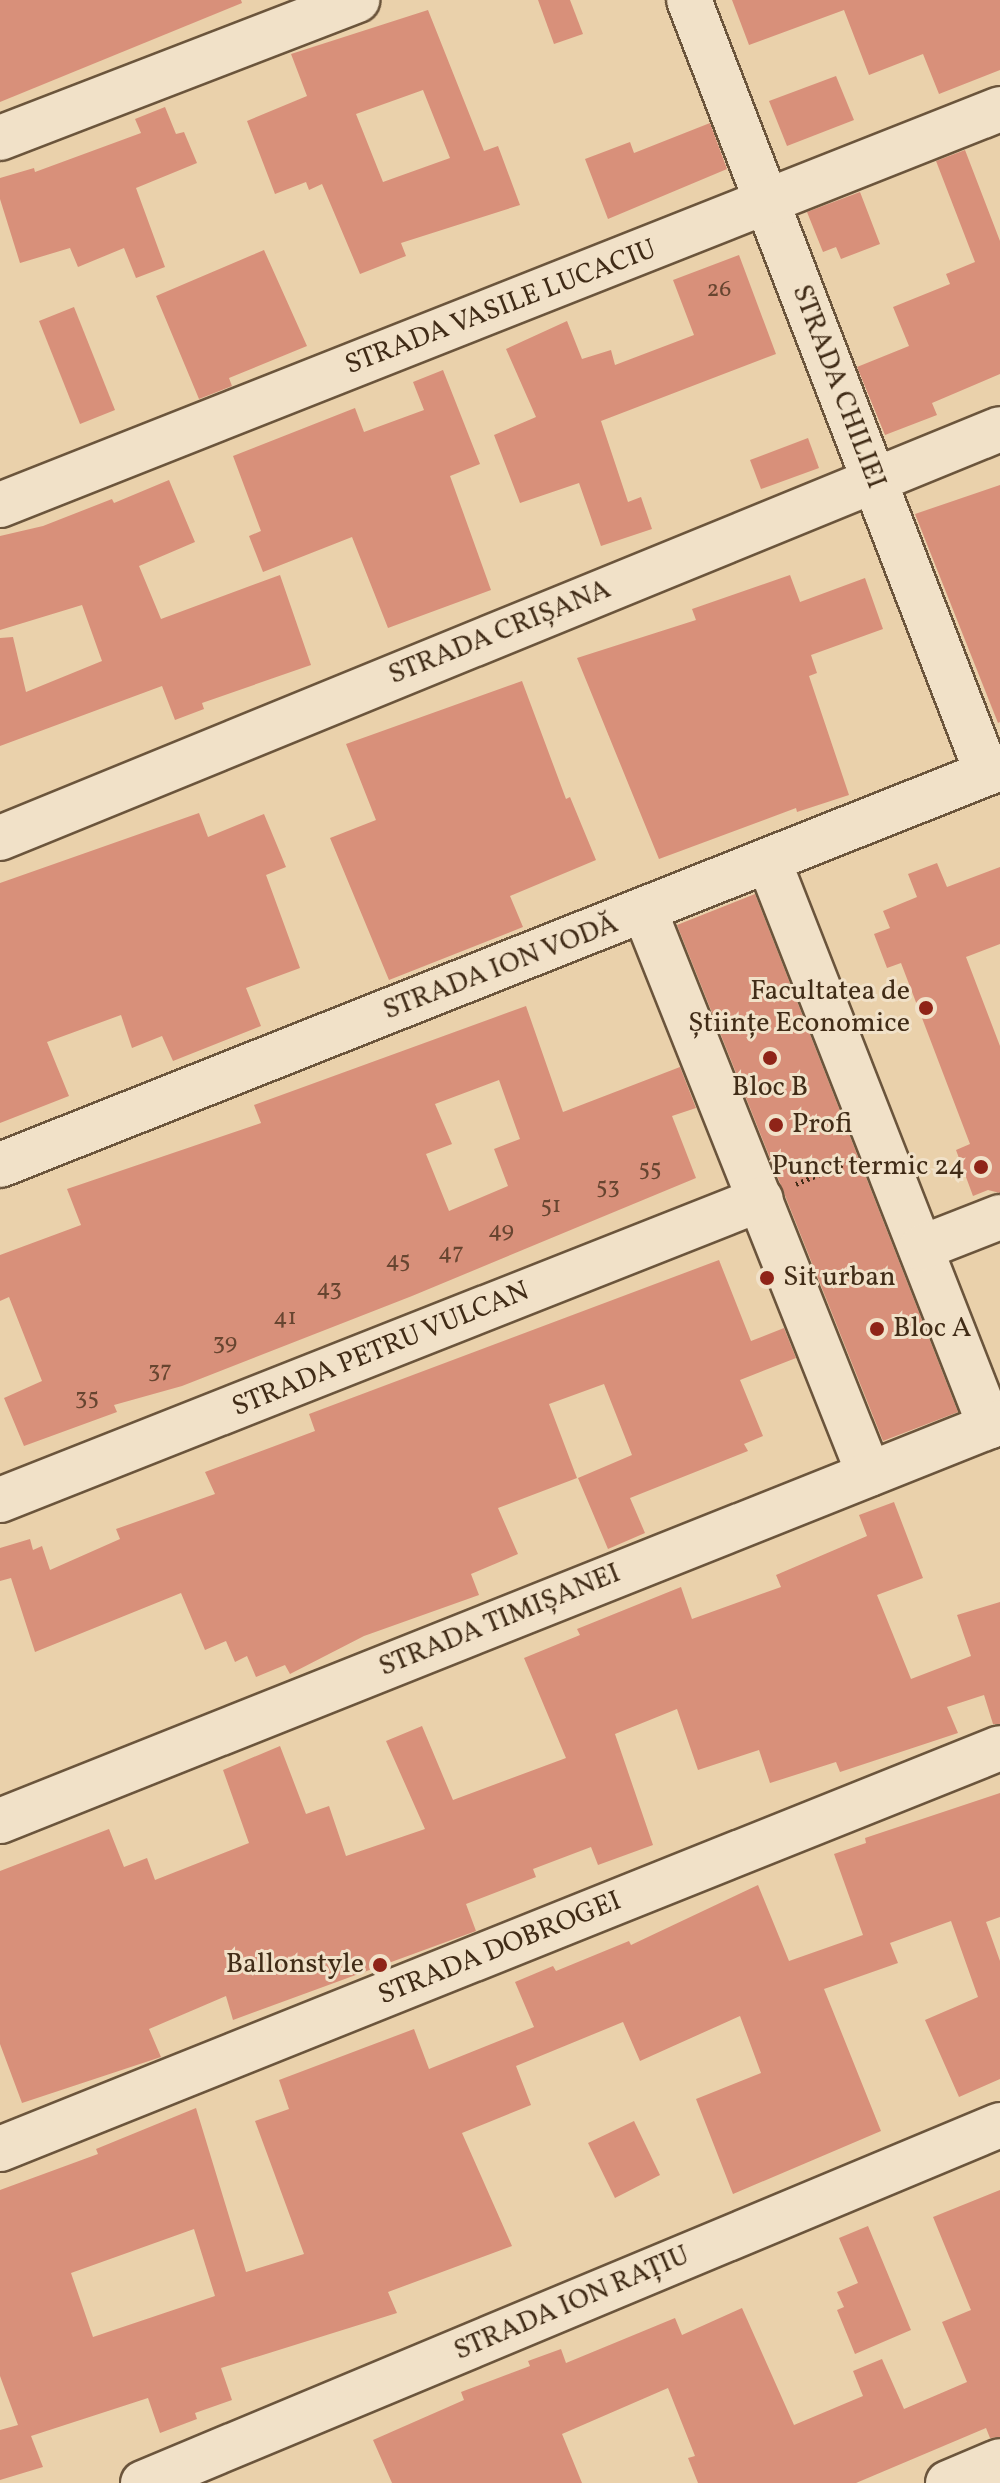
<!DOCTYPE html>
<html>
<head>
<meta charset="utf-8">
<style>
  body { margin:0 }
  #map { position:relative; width:1000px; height:2483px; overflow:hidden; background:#ead1ab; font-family:Vollkorn,serif }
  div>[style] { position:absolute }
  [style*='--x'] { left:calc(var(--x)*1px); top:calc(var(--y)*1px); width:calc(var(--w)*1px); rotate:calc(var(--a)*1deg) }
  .building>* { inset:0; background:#d8907a }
  .path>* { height:5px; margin-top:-2.5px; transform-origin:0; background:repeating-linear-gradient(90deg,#412c17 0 2px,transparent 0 6px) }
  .roads { filter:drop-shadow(2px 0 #6b553c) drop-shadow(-2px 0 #6b553c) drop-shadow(0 2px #6b553c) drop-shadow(0 -2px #6b553c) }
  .minor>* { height:44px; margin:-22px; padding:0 22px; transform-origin:22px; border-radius:22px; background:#f1e1c8 }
  .dots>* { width:22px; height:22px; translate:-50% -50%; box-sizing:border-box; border:4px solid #f1e1c8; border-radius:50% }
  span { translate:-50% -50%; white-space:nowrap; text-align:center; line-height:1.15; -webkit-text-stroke:6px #f1e1c8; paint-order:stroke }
  .number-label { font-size:24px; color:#674530 }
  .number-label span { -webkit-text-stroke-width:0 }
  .street-label { font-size:28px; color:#412c17 }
  .poi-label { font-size:28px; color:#412c17 }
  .right { translate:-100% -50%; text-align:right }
  .left { translate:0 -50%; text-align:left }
</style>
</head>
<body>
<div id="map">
  <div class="building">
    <i style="clip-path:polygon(0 0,241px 0,242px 3px,0 102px)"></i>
    <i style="clip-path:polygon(538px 0,570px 0,583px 34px,554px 44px)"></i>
    <i style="clip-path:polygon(732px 0,1000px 0,1000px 70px,939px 94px,923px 54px,869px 75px,844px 10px,749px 45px)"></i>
    <i style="clip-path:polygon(evenodd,428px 10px,484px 151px,498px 146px,520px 205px,401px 243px,406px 256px,360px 274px,322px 184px,309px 190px,306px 182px,275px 194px,247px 121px,307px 96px,291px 54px,428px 10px,423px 90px,450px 158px,383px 182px,356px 114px,423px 90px)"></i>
    <i style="clip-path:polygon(836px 76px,854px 120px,787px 146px,769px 101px)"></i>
    <i style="clip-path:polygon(165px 107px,176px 134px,184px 132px,197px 163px,136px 188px,165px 267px,136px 278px,124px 248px,78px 267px,70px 248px,20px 263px,0 199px,0 178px,34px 168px,35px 172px,141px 133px,135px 119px)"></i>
    <i style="clip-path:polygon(710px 123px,727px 169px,608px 219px,585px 159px,630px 142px,634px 153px)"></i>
    <i style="clip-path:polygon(965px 150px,1000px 241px,1000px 374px,932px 403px,937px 415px,885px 435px,857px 367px,909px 346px,893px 307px,950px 284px,946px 274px,975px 262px,936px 161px)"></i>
    <i style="clip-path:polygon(860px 192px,880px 244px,841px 259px,836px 247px,823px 252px,807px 212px)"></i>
    <i style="clip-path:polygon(264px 250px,307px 346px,229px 378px,232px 386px,199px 399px,156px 296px)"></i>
    <i style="clip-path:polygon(739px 255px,776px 354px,601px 421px,628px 502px,641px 497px,652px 529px,601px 546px,579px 483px,520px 503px,494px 435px,536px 417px,506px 349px,567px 321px,582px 359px,611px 350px,615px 365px,694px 335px,673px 280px)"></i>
    <i style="clip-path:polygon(74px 307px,115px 410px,80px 424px,39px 321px)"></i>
    <i style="clip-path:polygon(443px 370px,480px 464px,450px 476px,491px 590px,388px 628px,352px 537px,263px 572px,249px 536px,261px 531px,233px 456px,355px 408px,364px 432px,424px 410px,413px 382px)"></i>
    <i style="clip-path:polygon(808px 438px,819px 468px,761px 489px,750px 460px)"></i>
    <i style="clip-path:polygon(169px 480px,195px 542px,139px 566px,161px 619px,280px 575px,311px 665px,202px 703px,204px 709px,175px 720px,162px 686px,0 746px,0 638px,13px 637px,26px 692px,102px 661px,82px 605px,0 630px,0 536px,43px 526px,112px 499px,114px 503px)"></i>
    <i style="clip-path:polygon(1000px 485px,1000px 722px,998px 723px,915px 514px)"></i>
    <i style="clip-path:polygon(790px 575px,800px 602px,865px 578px,883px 629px,811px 655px,817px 673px,809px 676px,849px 795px,797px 812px,796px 808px,659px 859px,577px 658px,696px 620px,692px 609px)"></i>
    <i style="clip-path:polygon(522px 681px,566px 799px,570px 797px,596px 860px,510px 896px,523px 927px,389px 980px,330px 838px,376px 820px,346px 744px)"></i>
    <i style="clip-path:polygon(199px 813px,208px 837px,264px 814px,286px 867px,266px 875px,300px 968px,246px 988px,261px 1026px,173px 1061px,162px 1036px,132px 1048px,121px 1015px,47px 1042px,69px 1096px,0 1123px,0 883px)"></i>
    <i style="clip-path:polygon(937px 863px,947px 887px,1000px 867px,1000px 944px,966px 957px,1000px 1046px,1000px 1193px,988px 1190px,973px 1196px,956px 1150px,970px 1144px,901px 963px,887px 968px,874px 934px,890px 928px,883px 911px,917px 897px,908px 874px)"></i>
    <i style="clip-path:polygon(755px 894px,958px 1412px,883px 1441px,677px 925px)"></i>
    <i style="clip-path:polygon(evenodd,526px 1006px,563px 1112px,680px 1067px,696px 1108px,672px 1116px,696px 1178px,412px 1296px,182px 1386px,114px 1405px,117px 1412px,24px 1446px,4px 1398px,42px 1381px,9px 1297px,0 1301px,0 1255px,81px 1225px,67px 1189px,261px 1123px,254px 1105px,526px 1006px,499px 1080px,520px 1139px,494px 1149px,508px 1186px,449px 1211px,426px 1154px,452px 1144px,435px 1104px,499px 1080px)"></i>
    <i style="clip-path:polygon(719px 1260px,751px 1341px,784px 1328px,796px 1358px,740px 1380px,763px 1436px,744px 1444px,748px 1451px,630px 1498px,645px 1533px,608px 1549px,578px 1478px,632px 1455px,604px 1384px,549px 1404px,577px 1478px,498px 1508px,518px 1554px,471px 1574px,479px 1595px,364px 1636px,290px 1674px,285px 1665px,256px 1677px,247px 1656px,235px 1662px,226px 1641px,205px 1650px,181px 1593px,35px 1652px,11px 1578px,0 1581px,0 1548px,30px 1539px,33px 1550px,42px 1546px,50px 1570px,120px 1539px,116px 1529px,215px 1494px,205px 1472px,315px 1431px,309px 1414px)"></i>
    <i style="clip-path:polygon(894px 1502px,923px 1578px,877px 1595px,911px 1679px,971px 1656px,957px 1615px,1000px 1602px,1000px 1724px,993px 1724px,984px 1695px,947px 1707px,958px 1733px,840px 1772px,836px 1762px,770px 1783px,759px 1750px,698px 1770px,677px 1709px,615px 1734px,653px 1845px,598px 1865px,591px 1847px,533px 1869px,536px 1877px,466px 1904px,476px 1931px,233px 2020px,226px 1996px,149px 2029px,161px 2057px,22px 2103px,0 2044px,0 1871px,109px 1829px,124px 1867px,147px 1858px,155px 1880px,249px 1843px,223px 1770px,280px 1746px,306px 1814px,329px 1806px,346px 1856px,425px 1829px,386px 1741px,422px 1726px,453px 1800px,566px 1758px,524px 1658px,580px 1635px,577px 1629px,681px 1587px,692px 1619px,781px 1587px,776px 1575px,867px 1536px,859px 1515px)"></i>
    <i style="clip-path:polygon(evenodd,1000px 1793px,1000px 1917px,986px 1922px,1000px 1961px,1000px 2079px,959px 2097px,925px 2020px,978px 1997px,951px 1921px,890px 1943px,898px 1963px,824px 1989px,881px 2131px,733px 2194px,696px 2099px,761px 2073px,740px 2016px,640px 2061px,623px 2022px,516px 2066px,531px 2105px,462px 2133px,512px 2246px,388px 2292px,397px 2313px,221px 2368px,232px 2400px,195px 2413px,197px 2419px,160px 2433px,148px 2398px,31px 2436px,43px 2467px,0 2480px,0 2430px,18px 2425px,0 2376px,0 2190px,98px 2154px,96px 2149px,196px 2108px,246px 2272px,304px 2254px,255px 2121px,289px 2109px,279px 2080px,414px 2029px,429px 2069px,534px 2027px,515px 1982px,553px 1966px,556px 1971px,629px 1941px,631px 1945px,758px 1885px,789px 1961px,863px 1935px,834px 1854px,866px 1843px,865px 1838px,1000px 1793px,194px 2229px,215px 2296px,93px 2337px,71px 2273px,194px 2229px)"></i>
    <i style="clip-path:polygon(634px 2121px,660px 2175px,615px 2198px,588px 2143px)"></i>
    <i style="clip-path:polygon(1000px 2190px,1000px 2437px,990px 2438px,986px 2428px,856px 2483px,698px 2483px,688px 2458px,695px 2456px,668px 2388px,562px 2434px,582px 2483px,392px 2483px,373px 2440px,464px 2400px,461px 2392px,530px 2366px,528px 2361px,561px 2349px,566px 2363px,675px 2318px,682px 2335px,742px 2308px,794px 2425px,863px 2396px,853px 2371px,882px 2359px,904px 2409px,967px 2382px,942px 2322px,971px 2310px,933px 2217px)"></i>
    <i style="clip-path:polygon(868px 2226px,911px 2330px,855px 2354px,837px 2310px,844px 2307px,837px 2292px,858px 2283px,839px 2238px)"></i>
  </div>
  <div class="path">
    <i style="--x:796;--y:1184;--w:54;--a:-22.8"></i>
  </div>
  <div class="roads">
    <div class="minor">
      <i style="--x:689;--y:0;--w:828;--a:68.92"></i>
      <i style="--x:0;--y:138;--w:383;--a:-21.1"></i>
      <i style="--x:0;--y:505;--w:1076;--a:-21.6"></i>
      <i style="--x:0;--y:838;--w:1080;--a:-22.24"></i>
      <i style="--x:769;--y:862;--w:606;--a:68.6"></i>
      <i style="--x:645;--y:912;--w:605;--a:68.27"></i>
      <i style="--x:0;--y:1165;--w:1076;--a:-21.65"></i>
      <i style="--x:921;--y:1248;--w:85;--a:-21.4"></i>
      <i style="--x:0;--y:1500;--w:818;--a:-21.58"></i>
      <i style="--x:0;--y:1821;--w:1077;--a:-21.75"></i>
      <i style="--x:0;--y:2149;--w:1077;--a:-21.85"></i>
      <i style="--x:143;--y:2483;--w:929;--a:-22.67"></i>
      <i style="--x:948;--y:2483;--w:56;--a:-22.9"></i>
    </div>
  </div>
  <div class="dots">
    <i style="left:926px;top:1008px;background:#8f2418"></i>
    <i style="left:770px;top:1058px;background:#8f2418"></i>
    <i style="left:776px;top:1125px;background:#8f2418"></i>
    <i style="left:981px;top:1167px;background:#8f2418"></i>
    <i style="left:767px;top:1278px;background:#8f2418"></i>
    <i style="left:877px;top:1329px;background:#8f2418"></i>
    <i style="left:380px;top:1965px;background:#8f2418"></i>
  </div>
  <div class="number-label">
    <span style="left:719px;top:291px">26</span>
    <span style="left:650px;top:1170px">55</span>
    <span style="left:608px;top:1188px">53</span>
    <span style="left:551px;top:1207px">51</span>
    <span style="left:501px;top:1232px">49</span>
    <span style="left:451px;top:1254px">47</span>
    <span style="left:398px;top:1262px">45</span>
    <span style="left:329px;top:1290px">43</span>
    <span style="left:285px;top:1319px">41</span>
    <span style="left:225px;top:1344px">39</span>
    <span style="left:160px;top:1372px">37</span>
    <span style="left:87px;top:1399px">35</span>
  </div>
  <div class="street-label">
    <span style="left:501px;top:308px;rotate:-21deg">STRADA VASILE LUCACIU</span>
    <span style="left:838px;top:387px;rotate:69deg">STRADA CHILIEI</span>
    <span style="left:500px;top:633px;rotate:-22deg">STRADA CRIȘANA</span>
    <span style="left:501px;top:968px;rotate:-21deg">STRADA ION VODĂ</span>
    <span style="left:381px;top:1350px;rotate:-22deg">STRADA PETRU VULCAN</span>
    <span style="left:500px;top:1621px;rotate:-22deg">STRADA TIMIȘANEI</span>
    <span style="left:500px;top:1949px;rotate:-22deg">STRADA DOBROGEI</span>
    <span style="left:572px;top:2304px;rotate:-23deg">STRADA ION RAȚIU</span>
  </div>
  <div class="poi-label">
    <span class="right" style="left:910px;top:1008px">Facultatea de<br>Științe Economice</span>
    <span style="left:770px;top:1088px">Bloc B</span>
    <span class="left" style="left:792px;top:1125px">Profi</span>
    <span class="right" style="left:965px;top:1167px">Punct termic 24</span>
    <span class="left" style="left:783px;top:1278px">Sit urban</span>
    <span class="left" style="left:893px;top:1329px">Bloc A</span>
    <span class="right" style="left:364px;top:1965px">Ballonstyle</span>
  </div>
</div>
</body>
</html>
